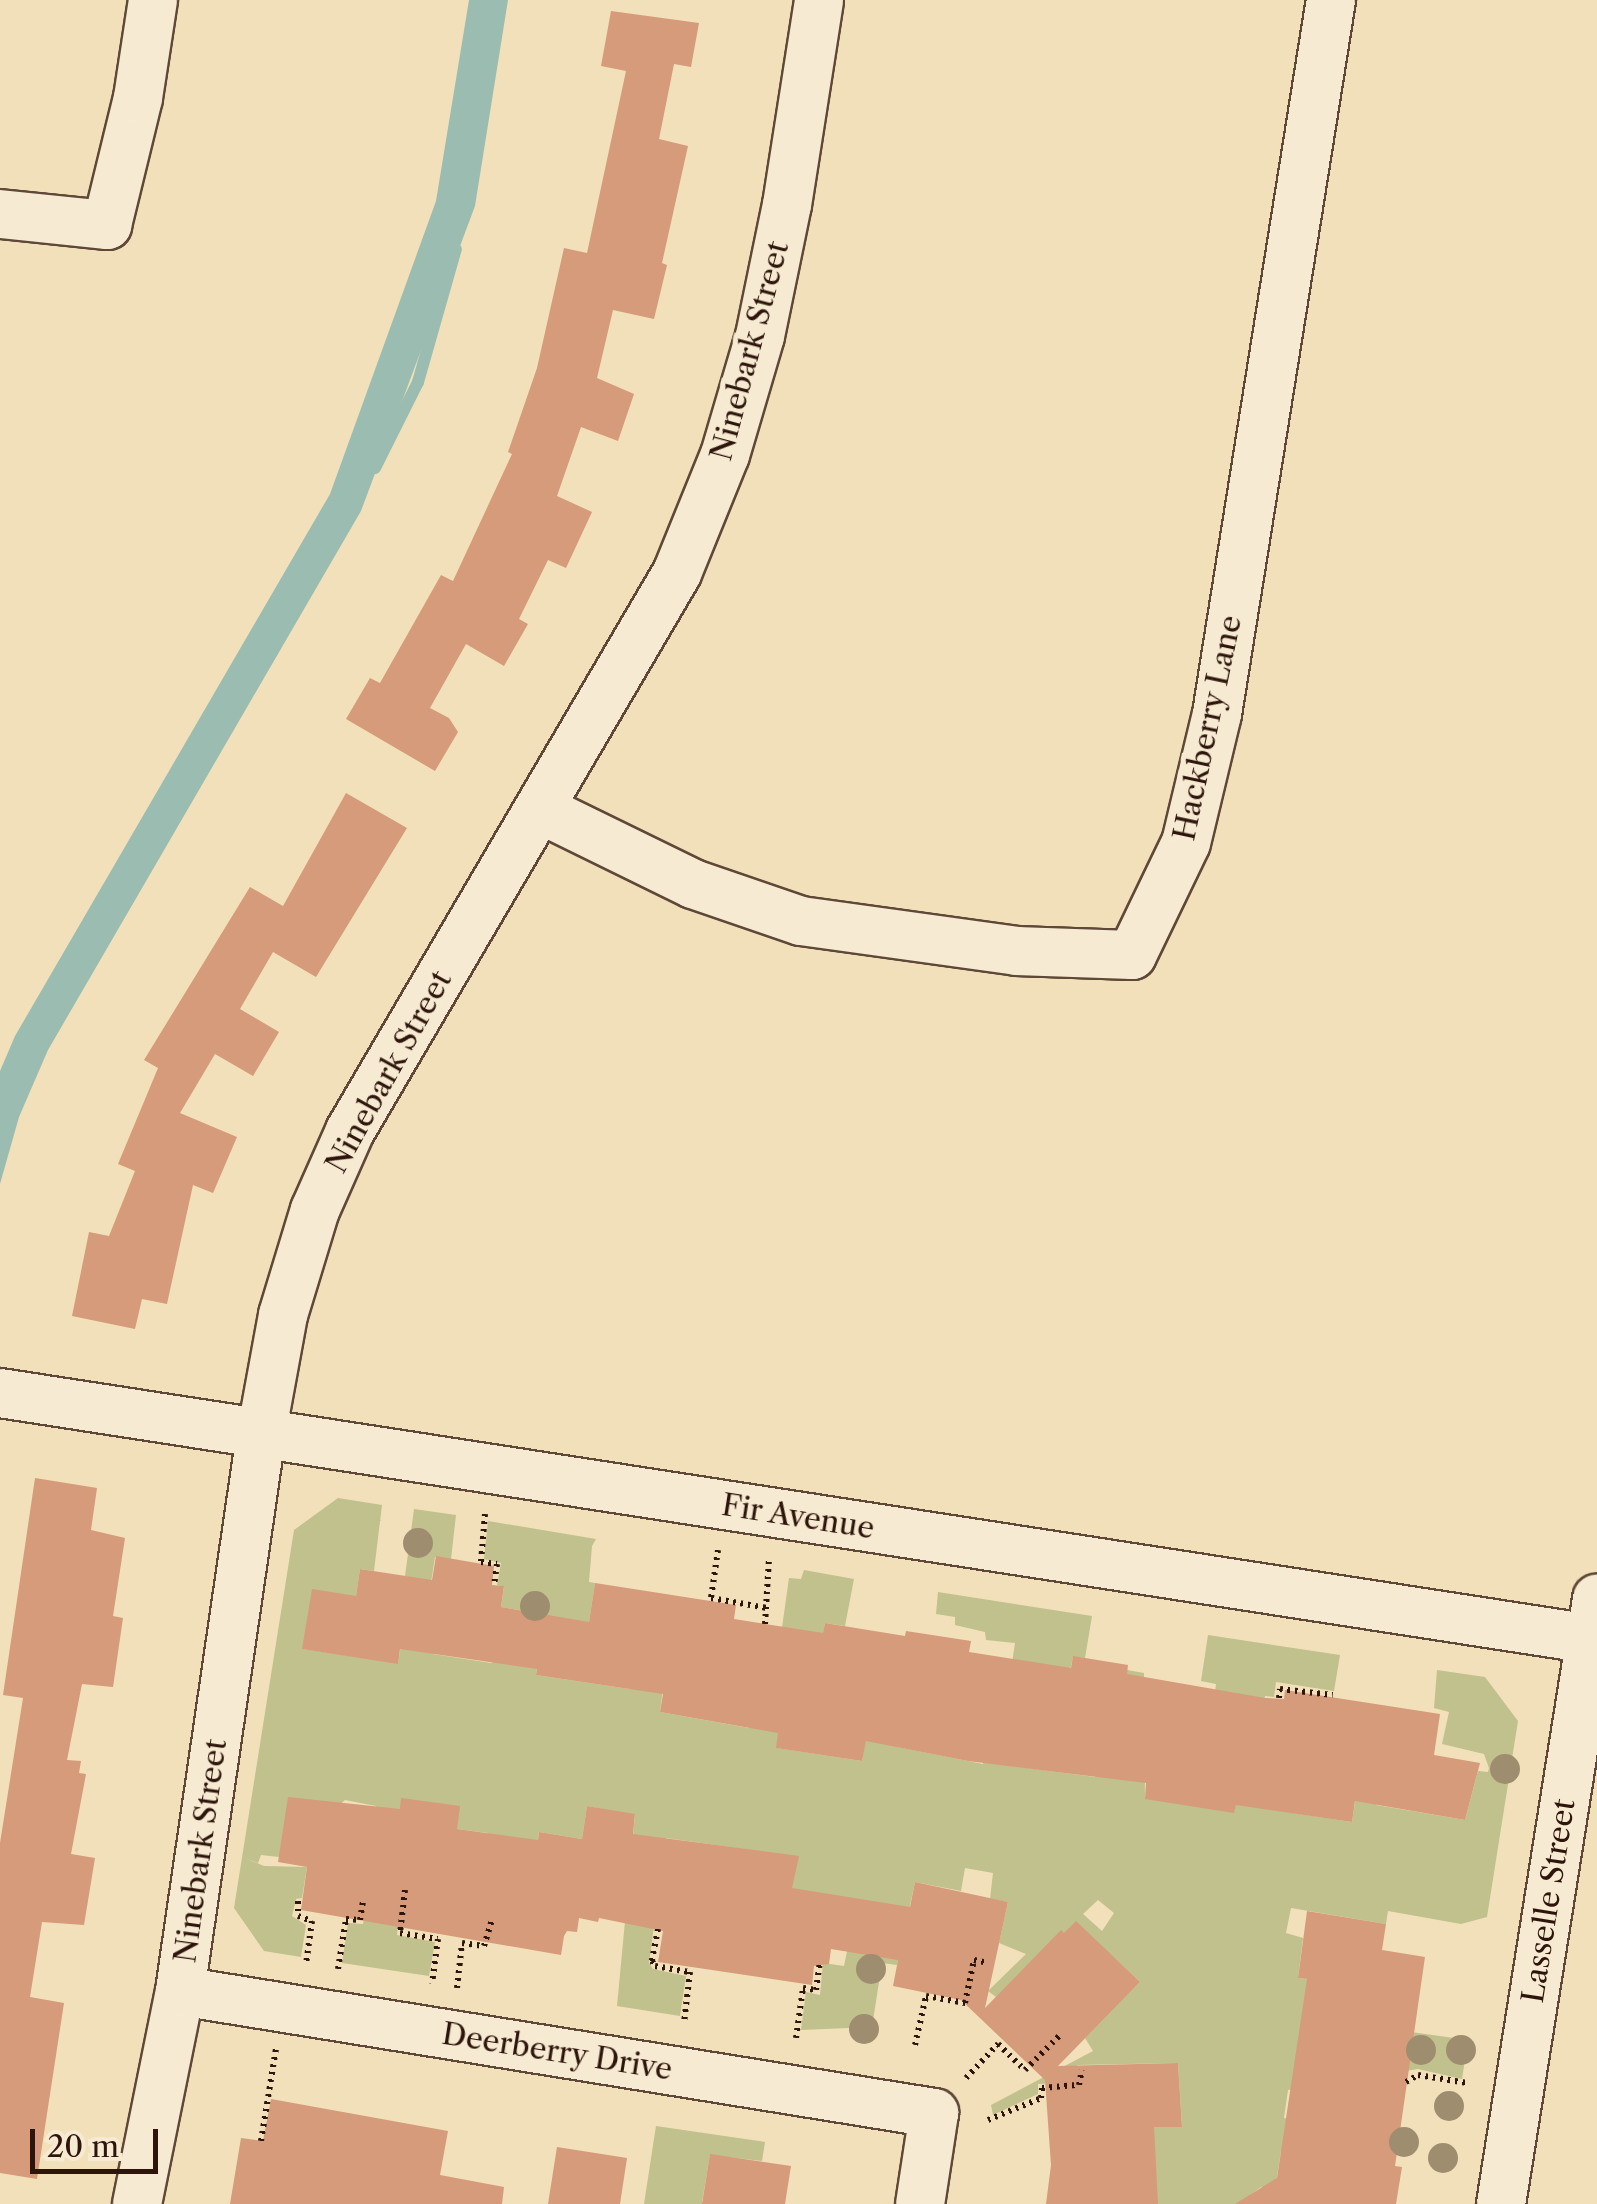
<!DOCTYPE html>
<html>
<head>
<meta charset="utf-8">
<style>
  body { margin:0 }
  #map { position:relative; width:1597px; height:2204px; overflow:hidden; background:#f1e0ba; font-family:"Libre Caslon Text",serif }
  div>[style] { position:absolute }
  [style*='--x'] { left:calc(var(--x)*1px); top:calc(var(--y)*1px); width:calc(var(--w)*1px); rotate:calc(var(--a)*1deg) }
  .green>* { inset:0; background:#c0c18c }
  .water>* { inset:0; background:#9bbdb1 }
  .stream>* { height:12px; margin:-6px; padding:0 6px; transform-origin:6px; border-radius:6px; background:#9bbdb1 }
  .building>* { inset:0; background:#d59b7a }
  .path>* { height:6px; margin-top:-3px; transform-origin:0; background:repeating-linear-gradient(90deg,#2e150b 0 2.5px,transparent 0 7.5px) }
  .roads { filter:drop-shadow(2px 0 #5f4837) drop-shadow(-2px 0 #5f4837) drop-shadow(0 2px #5f4837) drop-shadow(0 -2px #5f4837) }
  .minor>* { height:48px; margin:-24px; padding:0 24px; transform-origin:24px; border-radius:24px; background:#f6ebd2 }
  .trees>* { width:30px; height:30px; margin:-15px; border-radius:50%; background:#9e8d6f }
  span { translate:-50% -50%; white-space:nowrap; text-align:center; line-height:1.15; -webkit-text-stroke:10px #f6ebd2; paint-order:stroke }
  .street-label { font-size:30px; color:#2e150b }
  .scale { position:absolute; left:30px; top:2129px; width:128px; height:45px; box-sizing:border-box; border:5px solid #2e150b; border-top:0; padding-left:12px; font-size:30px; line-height:35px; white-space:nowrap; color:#2e150b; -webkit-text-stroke:8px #f6ebd2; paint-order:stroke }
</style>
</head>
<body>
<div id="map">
  <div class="green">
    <i style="clip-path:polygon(evenodd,338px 1498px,382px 1505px,374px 1571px,360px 1569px,356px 1596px,303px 1649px,398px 1663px,412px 1578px,405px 1576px,414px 1509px,456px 1515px,451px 1559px,435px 1557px,427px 1608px,433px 1654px,491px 1663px,520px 1650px,525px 1611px,501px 1607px,504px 1587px,497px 1585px,501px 1563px,484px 1559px,488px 1521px,596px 1539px,592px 1546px,589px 1582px,595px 1583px,589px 1622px,542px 1634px,536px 1675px,630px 1689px,665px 1673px,660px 1712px,749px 1728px,774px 1684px,789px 1578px,801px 1579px,804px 1570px,854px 1579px,845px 1626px,825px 1623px,820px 1652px,780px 1722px,777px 1748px,862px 1761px,866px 1736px,898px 1747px,983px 1764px,992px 1724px,1007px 1696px,1015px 1643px,986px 1640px,985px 1632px,955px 1625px,955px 1617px,936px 1614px,938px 1592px,1092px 1616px,1085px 1658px,1073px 1657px,1069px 1675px,1012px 1766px,1095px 1777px,1127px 1670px,1144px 1673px,1145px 1798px,1234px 1812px,1238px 1795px,1213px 1710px,1216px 1684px,1201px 1681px,1208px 1635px,1340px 1655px,1334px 1691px,1276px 1682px,1274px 1697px,1265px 1696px,1259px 1737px,1261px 1808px,1352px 1822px,1366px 1732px,1385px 1748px,1376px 1805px,1465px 1820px,1478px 1771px,1488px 1772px,1489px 1768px,1484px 1754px,1442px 1744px,1449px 1712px,1434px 1708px,1437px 1670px,1485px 1677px,1518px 1721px,1487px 1917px,1461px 1924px,1388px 1911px,1386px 1924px,1291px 1908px,1286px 1933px,1303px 1938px,1298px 1978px,1313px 1980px,1390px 2029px,1468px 2040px,1462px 2079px,1418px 2069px,1288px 2090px,1284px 2118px,1373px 2132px,1281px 2151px,1275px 2189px,1261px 2187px,1250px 2195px,1248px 2204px,1122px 2204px,1154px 2127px,1182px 2126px,1178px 2063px,1077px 2065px,1074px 2082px,1038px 2084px,1038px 2094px,993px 2115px,991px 2105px,1093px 2051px,1085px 2038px,1140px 1982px,1110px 1954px,996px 1997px,988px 1991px,1026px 1954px,999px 1943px,1008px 1902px,990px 1899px,993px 1873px,965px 1868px,961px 1891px,915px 1882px,897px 1965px,882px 1963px,872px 2027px,801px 2030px,806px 1992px,820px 1995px,823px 1963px,844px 1966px,858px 1899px,729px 1952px,744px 1849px,666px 1838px,649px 1963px,653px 1969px,686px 1976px,680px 2016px,617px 2006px,635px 1815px,587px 1806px,582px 1839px,539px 1832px,535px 1858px,476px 1917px,488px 1833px,457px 1829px,402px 1890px,397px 1935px,435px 1942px,429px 1976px,342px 1963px,348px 1923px,363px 1924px,366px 1903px,361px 1901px,376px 1806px,345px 1800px,279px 1857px,261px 1855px,258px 1863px,245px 1858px,264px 1866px,307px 1867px,302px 1898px,296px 1899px,292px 1916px,306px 1925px,301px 1957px,264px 1951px,234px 1908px,294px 1530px,338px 1498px,1098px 1900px,1114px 1913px,1102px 1931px,1083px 1914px,1098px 1900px)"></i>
    <i style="clip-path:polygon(656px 2126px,765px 2142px,762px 2161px,710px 2155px,702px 2202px,710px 2204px,644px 2204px)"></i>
  </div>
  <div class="water">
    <i style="clip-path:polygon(469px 0,508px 0,475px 206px,361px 511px,48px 1050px,19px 1117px,0 1184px,0 1071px,15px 1036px,330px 494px,436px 201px)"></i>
  </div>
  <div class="stream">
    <i style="--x:375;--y:468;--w:96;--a:-63.4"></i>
    <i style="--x:418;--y:382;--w:138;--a:-74.1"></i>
  </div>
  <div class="building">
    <i style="clip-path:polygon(611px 11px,699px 23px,691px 67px,674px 64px,659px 139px,688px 146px,662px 263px,667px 265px,654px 319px,613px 310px,597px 378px,634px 394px,618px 441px,581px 427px,557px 496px,592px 512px,566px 568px,548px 560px,519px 619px,528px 624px,504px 666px,466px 644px,430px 708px,449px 718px,458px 732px,435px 771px,346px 719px,370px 678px,380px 683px,441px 575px,453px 581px,512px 454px,508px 452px,537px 368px,564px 248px,587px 253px,626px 71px,601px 66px)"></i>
    <i style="clip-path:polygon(346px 793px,407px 828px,316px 977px,273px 952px,240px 1009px,279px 1032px,253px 1076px,215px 1054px,180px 1113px,237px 1137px,213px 1193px,193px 1185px,167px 1304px,142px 1299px,135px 1329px,72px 1316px,89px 1232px,109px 1236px,135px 1171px,118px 1164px,158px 1068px,144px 1060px,250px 887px,283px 906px)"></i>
    <i style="clip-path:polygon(35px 1478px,97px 1488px,91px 1530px,125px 1538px,113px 1616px,123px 1618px,113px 1687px,82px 1684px,67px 1760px,81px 1761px,79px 1773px,86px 1774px,71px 1854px,95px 1858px,84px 1925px,42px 1922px,30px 1997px,64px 2003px,37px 2179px,0 2173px,0 1843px,23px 1698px,3px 1695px)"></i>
    <i style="clip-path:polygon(436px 1556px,494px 1566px,492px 1585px,504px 1586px,501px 1607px,589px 1622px,595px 1583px,736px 1605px,734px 1619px,823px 1633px,825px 1623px,905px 1636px,906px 1631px,971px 1641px,969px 1652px,1071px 1668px,1073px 1656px,1128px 1665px,1127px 1674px,1265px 1698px,1284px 1699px,1285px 1690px,1440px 1714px,1434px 1755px,1480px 1763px,1465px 1820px,1355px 1801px,1352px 1822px,1236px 1805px,1234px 1813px,1145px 1799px,1146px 1783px,968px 1761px,866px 1741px,862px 1761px,776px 1748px,778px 1733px,660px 1712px,663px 1694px,536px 1675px,537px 1669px,400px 1649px,398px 1664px,302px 1649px,312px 1589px,356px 1596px,360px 1569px,432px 1580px)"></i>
    <i style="clip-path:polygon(288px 1797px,400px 1809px,401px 1798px,460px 1806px,457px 1829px,538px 1840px,539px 1832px,582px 1839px,587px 1806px,635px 1814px,633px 1834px,799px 1856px,792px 1888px,910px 1907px,915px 1882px,1008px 1902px,985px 2008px,1061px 1930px,1064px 1933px,1076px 1921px,1140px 1982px,1058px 2066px,1178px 2063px,1182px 2127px,1154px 2127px,1158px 2204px,1046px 2204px,1051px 2165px,1045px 2080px,961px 2000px,893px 1986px,898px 1960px,831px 1949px,829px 1964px,814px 1966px,812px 1985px,658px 1962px,663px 1931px,599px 1918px,598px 1922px,579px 1918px,577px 1932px,567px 1931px,564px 1936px,561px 1955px,301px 1910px,307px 1867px,278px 1862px)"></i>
    <i style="clip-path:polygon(1307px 1911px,1386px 1924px,1382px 1950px,1425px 1957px,1395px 2166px,1402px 2167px,1396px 2204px,1235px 2204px,1277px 2178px,1307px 1979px,1298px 1978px)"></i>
    <i style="clip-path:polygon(271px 2099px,448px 2131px,440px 2175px,504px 2187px,502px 2204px,230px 2204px,241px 2138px,263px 2141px)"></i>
    <i style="clip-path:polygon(557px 2147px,627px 2158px,620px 2204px,548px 2204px)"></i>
    <i style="clip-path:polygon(710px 2154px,791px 2166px,785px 2204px,702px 2204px)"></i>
  </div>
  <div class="path">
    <i style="--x:485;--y:1514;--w:48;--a:94.8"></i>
    <i style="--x:481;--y:1562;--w:16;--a:7"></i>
    <i style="--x:497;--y:1564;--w:21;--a:98"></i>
    <i style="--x:718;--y:1550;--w:49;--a:98.3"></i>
    <i style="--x:711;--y:1598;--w:57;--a:10.1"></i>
    <i style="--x:765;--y:1624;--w:66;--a:-86.5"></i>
    <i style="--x:1279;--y:1698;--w:9;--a:-84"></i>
    <i style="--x:1280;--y:1689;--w:53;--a:6.5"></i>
    <i style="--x:405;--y:1890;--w:43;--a:96.6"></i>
    <i style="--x:400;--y:1933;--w:38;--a:9"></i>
    <i style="--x:438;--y:1939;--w:45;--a:97.6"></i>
    <i style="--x:298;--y:1901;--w:15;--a:90"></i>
    <i style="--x:298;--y:1916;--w:15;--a:20"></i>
    <i style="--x:312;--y:1921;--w:43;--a:97.9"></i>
    <i style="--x:658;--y:1929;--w:33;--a:101"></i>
    <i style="--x:652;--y:1961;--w:6;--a:59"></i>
    <i style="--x:655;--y:1966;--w:36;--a:10"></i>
    <i style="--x:690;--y:1972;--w:51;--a:96.7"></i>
    <i style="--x:338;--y:1969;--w:51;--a:-80.9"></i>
    <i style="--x:346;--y:1919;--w:14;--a:4"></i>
    <i style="--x:360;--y:1920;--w:18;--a:-81"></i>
    <i style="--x:457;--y:1988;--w:45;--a:-83.7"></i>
    <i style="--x:462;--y:1943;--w:22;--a:8"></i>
    <i style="--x:484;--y:1946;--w:27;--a:-73"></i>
    <i style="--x:796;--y:2038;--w:50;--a:-82"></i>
    <i style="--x:803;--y:1988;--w:13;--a:9"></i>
    <i style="--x:816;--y:1990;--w:28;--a:-82"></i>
    <i style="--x:915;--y:2045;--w:50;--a:-77.3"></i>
    <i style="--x:926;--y:1996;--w:40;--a:10"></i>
    <i style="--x:965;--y:2003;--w:44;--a:-78.2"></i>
    <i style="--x:974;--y:1960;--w:14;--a:12"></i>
    <i style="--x:966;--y:2078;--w:47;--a:-46.7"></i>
    <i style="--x:998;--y:2044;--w:37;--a:44"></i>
    <i style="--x:1025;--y:2070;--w:48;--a:-45"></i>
    <i style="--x:1406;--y:2082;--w:14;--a:-30"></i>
    <i style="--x:1418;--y:2075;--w:50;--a:9.3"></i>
    <i style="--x:988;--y:2120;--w:57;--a:-22.5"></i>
    <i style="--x:1041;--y:2098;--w:10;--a:-84"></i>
    <i style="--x:1042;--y:2088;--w:37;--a:-5"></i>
    <i style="--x:1079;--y:2085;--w:15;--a:-79"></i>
    <i style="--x:261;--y:2141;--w:94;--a:-80.8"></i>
  </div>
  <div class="roads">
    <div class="minor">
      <i style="--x:0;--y:214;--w:108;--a:5.9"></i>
      <i style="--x:107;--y:225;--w:131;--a:-76.3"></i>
      <i style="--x:138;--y:98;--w:99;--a:-81.3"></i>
      <i style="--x:542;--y:810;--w:168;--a:26.1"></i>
      <i style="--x:693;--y:884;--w:114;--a:18.9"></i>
      <i style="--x:801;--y:921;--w:217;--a:7.9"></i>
      <i style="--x:1016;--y:951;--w:116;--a:2"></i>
      <i style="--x:1132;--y:955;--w:124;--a:-64.3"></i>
      <i style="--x:1186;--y:843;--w:133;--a:-76.5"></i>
      <i style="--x:1217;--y:714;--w:723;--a:-80.93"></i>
      <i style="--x:0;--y:1393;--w:1616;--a:8.79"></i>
      <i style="--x:180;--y:1991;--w:764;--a:9.19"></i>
      <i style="--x:934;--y:2113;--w:92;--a:98.7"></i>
      <i style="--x:137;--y:2204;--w:217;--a:-78.6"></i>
      <i style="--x:180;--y:1991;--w:562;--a:-81.71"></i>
      <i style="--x:261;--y:1435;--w:122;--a:-79.6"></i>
      <i style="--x:283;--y:1315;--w:110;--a:-73.1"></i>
      <i style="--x:315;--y:1210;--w:86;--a:-66.1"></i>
      <i style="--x:350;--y:1131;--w:647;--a:-59.63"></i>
      <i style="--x:677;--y:573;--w:127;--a:-67.9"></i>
      <i style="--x:725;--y:455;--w:124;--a:-73.6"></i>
      <i style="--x:760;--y:336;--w:134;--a:-78.4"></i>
      <i style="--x:787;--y:205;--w:207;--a:-81.1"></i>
      <i style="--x:1501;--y:2204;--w:613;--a:-80.98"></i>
    </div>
  </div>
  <div class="trees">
    <i style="left:418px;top:1543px"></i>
    <i style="left:535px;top:1606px"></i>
    <i style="left:1505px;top:1769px"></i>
    <i style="left:871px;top:1969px"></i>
    <i style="left:864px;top:2029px"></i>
    <i style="left:1421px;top:2050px"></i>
    <i style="left:1461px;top:2050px"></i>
    <i style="left:1449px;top:2106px"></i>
    <i style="left:1404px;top:2142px"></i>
    <i style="left:1443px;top:2158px"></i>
  </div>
  <div class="street-label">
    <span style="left:750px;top:351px;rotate:-75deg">Ninebark Street</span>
    <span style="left:1208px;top:728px;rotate:-78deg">Hackberry Lane</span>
    <span style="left:389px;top:1072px;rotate:-61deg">Ninebark Street</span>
    <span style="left:798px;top:1517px;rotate:9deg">Fir Avenue</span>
    <span style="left:201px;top:1851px;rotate:-82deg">Ninebark Street</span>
    <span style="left:1549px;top:1901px;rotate:-81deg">Lasselle Street</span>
    <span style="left:557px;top:2052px;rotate:9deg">Deerberry Drive</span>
  </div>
  <div class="scale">20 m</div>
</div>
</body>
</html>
